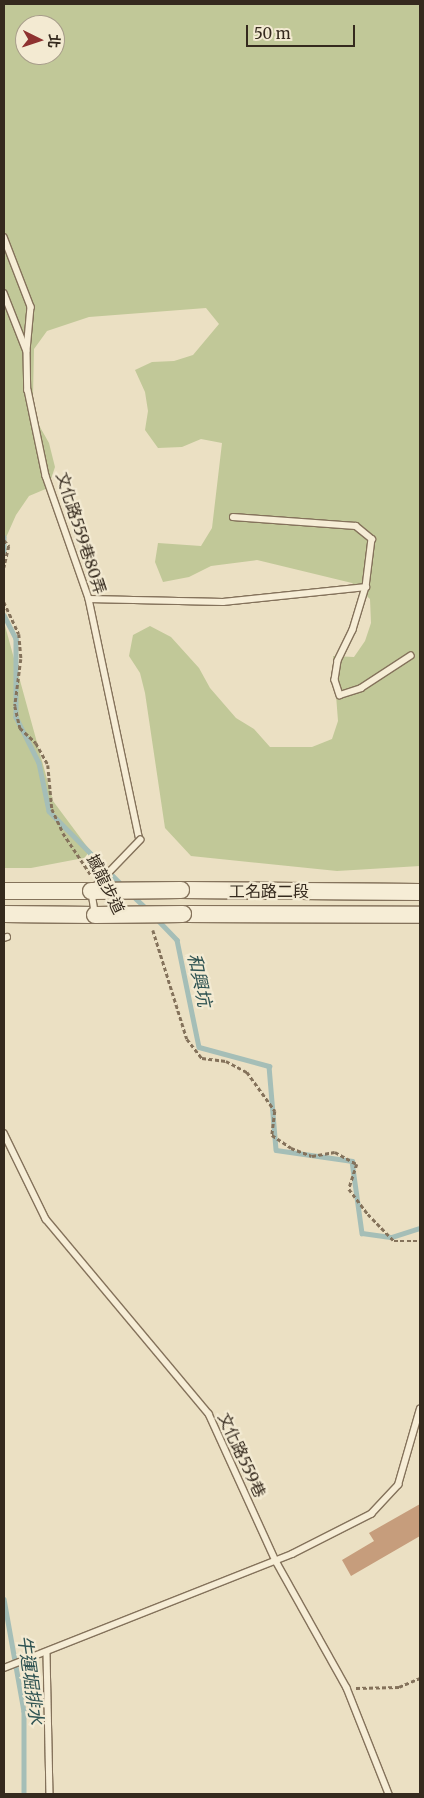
<!DOCTYPE html>
<html>
<head>
<meta charset="utf-8">
<style>
  body { margin:0 }
  #map { position:relative; width:424px; height:1798px; overflow:hidden; background:#ebe0c3; font-family:Merriweather,"Noto Sans TC",serif }
  div>[style] { position:absolute }
  [style*='--x'] { left:calc(var(--x)*1px); top:calc(var(--y)*1px); width:calc(var(--w)*1px); rotate:calc(var(--a)*1deg) }
  .green>* { inset:0; background:#c1c898 }
  .stream>* { height:4.5px; margin:-2.25px; padding:0 2.25px; transform-origin:2.25px; border-radius:2.25px; background:#a5beb7 }
  .building>* { inset:0; background:#c69d7c }
  .path>* { height:2.5px; margin-top:-1.25px; transform-origin:0; background:repeating-linear-gradient(90deg,#84725b 0 4px,transparent 0 6.5px) }
  .roads { filter:drop-shadow(1px 0 #84725b) drop-shadow(-1px 0 #84725b) drop-shadow(0 1px #84725b) drop-shadow(0 -1px #84725b) }
  .lane>* { height:5.5px; margin:-2.75px; padding:0 2.75px; transform-origin:2.75px; border-radius:2.75px; background:#f6edd6 }
  .secondary>* { height:16px; margin:-8px; padding:0 8px; transform-origin:8px; border-radius:8px; background:#f6edd6 }
  .bridges { filter:drop-shadow(1px 0 #84725b) drop-shadow(-1px 0 #84725b) drop-shadow(0 1px #84725b) drop-shadow(0 -1px #84725b) }
  .lane-bridge>* { height:5.5px; margin:-2.75px; padding:0 2.75px; transform-origin:2.75px; border-radius:2.75px; background:#f6edd6 }
  .secondary-bridge>* { height:16px; margin:-8px; padding:0 8px; transform-origin:8px; border-radius:8px; background:#f6edd6 }
  span { translate:-50% -50%; white-space:nowrap; text-align:center; line-height:1.15; -webkit-text-stroke:4.5px #f3ead2; paint-order:stroke }
  .street-label { font-size:16px; color:#352a1e }
  .water-label { font-size:18px; color:#2f5352; font-style:italic }
  .frame { position:absolute; inset:0; border:5px solid #352a1e; pointer-events:none }
  .north { position:absolute; left:15px; top:15px; width:50px; height:50px; box-sizing:border-box; background:#f3ead2; border:1px solid #a79d8a; border-radius:50%; rotate:94deg; font-size:14px; font-weight:700; line-height:20px; text-align:center; color:#352a1e }
  .north::after { content:''; display:block; margin:auto; width:18px; height:22px; background:#8e3230; clip-path:polygon(50% 0,100% 100%,50% 72%,0 100%) }
  .scale { position:absolute; left:246px; top:25px; width:109px; height:22px; box-sizing:border-box; border:2px solid #352a1e; border-top:0; padding-left:6px; font-size:15px; line-height:18px; white-space:nowrap; color:#352a1e; -webkit-text-stroke:4px #f3ead2; paint-order:stroke }
</style>
</head>
<body>
<div id="map">
  <div class="green">
    <i style="clip-path:polygon(evenodd,4px 4px,420px 4px,420px 866px,337px 871px,191px 856px,165px 828px,145px 693px,140px 673px,129px 656px,133px 635px,150px 626px,171px 637px,199px 668px,210px 688px,236px 718px,254px 729px,270px 747px,312px 747px,332px 739px,338px 721px,333px 656px,354px 657px,365px 641px,371px 623px,370px 599px,352px 583px,257px 560px,211px 566px,189px 577px,163px 582px,155px 562px,158px 543px,201px 546px,212px 528px,222px 443px,201px 439px,182px 447px,158px 448px,145px 430px,148px 411px,145px 392px,135px 370px,152px 362px,174px 361px,193px 355px,219px 324px,206px 308px,89px 317px,47px 331px,34px 349px,33px 396px,36px 420px,49px 443px,55px 467px,48px 488px,29px 496px,16px 515px,4px 542px,4px 4px,25px 25px,55px 25px,55px 55px,25px 55px,25px 25px)"></i>
    <i style="clip-path:polygon(4px 622px,53px 801px,94px 856px,31px 868px,4px 868px)"></i>
  </div>
  <div class="stream">
    <i style="--x:4;--y:537;--w:14;--a:90"></i>
    <i style="--x:4;--y:615;--w:27;--a:63"></i>
    <i style="--x:16;--y:639;--w:78;--a:90"></i>
    <i style="--x:16;--y:717;--w:51;--a:63.4"></i>
    <i style="--x:39;--y:763;--w:49;--a:78.2"></i>
    <i style="--x:49;--y:811;--w:105;--a:45.4"></i>
    <i style="--x:132;--y:895;--w:22;--a:43"></i>
    <i style="--x:157;--y:919;--w:29;--a:46"></i>
    <i style="--x:177;--y:940;--w:109;--a:78.4"></i>
    <i style="--x:199;--y:1047;--w:73;--a:15.2"></i>
    <i style="--x:269;--y:1066;--w:84;--a:85.2"></i>
    <i style="--x:276;--y:1150;--w:77;--a:8.2"></i>
    <i style="--x:352;--y:1161;--w:73;--a:82.1"></i>
    <i style="--x:362;--y:1233;--w:30;--a:8"></i>
    <i style="--x:392;--y:1237;--w:29;--a:-18"></i>
    <i style="--x:4;--y:1599;--w:114;--a:79.9"></i>
    <i style="--x:24;--y:1711;--w:83;--a:90"></i>
  </div>
  <div class="building">
    <i style="clip-path:polygon(420px 1504px,420px 1536px,351px 1576px,342px 1560px,374px 1541px,369px 1533px)"></i>
  </div>
  <div class="path">
    <i style="--x:4;--y:540;--w:8;--a:50"></i>
    <i style="--x:9;--y:546;--w:22;--a:103"></i>
    <i style="--x:4;--y:602;--w:35;--a:65"></i>
    <i style="--x:19;--y:634;--w:25;--a:85"></i>
    <i style="--x:21;--y:659;--w:47;--a:97.3"></i>
    <i style="--x:15;--y:706;--w:23;--a:77"></i>
    <i style="--x:20;--y:728;--w:22;--a:43"></i>
    <i style="--x:36;--y:743;--w:25;--a:61"></i>
    <i style="--x:48;--y:765;--w:44;--a:84.8"></i>
    <i style="--x:52;--y:809;--w:26;--a:65"></i>
    <i style="--x:63;--y:833;--w:50;--a:56.3"></i>
    <i style="--x:153;--y:930;--w:114;--a:72.7"></i>
    <i style="--x:187;--y:1039;--w:24;--a:52"></i>
    <i style="--x:202;--y:1058;--w:24;--a:7"></i>
    <i style="--x:226;--y:1061;--w:24;--a:28"></i>
    <i style="--x:247;--y:1072;--w:48;--a:54.3"></i>
    <i style="--x:275;--y:1111;--w:24;--a:97"></i>
    <i style="--x:272;--y:1135;--w:23;--a:34"></i>
    <i style="--x:291;--y:1148;--w:22;--a:21"></i>
    <i style="--x:312;--y:1156;--w:23;--a:-10"></i>
    <i style="--x:335;--y:1152;--w:25;--a:29"></i>
    <i style="--x:357;--y:1164;--w:26;--a:108"></i>
    <i style="--x:349;--y:1189;--w:31;--a:53"></i>
    <i style="--x:368;--y:1214;--w:37;--a:46"></i>
    <i style="--x:394;--y:1241;--w:26;--a:0"></i>
    <i style="--x:356;--y:1688;--w:43;--a:-1.3"></i>
    <i style="--x:399;--y:1687;--w:23;--a:-23"></i>
  </div>
  <div class="roads">
    <div class="lane">
      <i style="--x:4;--y:237;--w:75;--a:68.9"></i>
      <i style="--x:31;--y:307;--w:44;--a:95.2"></i>
      <i style="--x:27;--y:351;--w:39;--a:89"></i>
      <i style="--x:28;--y:390;--w:88;--a:78.2"></i>
      <i style="--x:46;--y:476;--w:130;--a:70.7"></i>
      <i style="--x:89;--y:599;--w:246;--a:78.1"></i>
      <i style="--x:4;--y:293;--w:60;--a:68.6"></i>
      <i style="--x:233;--y:517;--w:123;--a:4.2"></i>
      <i style="--x:356;--y:526;--w:21;--a:39"></i>
      <i style="--x:372;--y:539;--w:48;--a:97.1"></i>
      <i style="--x:366;--y:587;--w:45;--a:106.8"></i>
      <i style="--x:353;--y:630;--w:34;--a:116"></i>
      <i style="--x:338;--y:661;--w:19;--a:99"></i>
      <i style="--x:335;--y:680;--w:16;--a:72"></i>
      <i style="--x:340;--y:695;--w:22;--a:-18"></i>
      <i style="--x:361;--y:688;--w:59;--a:-33.1"></i>
      <i style="--x:89;--y:599;--w:134;--a:1.3"></i>
      <i style="--x:223;--y:602;--w:144;--a:-6"></i>
      <i style="--x:4;--y:938;--w:3;--a:-18"></i>
      <i style="--x:4;--y:1133;--w:96;--a:64"></i>
      <i style="--x:46;--y:1219;--w:254;--a:50.1"></i>
      <i style="--x:209;--y:1414;--w:162;--a:65.5"></i>
      <i style="--x:276;--y:1561;--w:145;--a:60.8"></i>
      <i style="--x:347;--y:1688;--w:114;--a:68.4"></i>
      <i style="--x:47;--y:1653;--w:141;--a:88.8"></i>
      <i style="--x:4;--y:1668;--w:310;--a:-21.6"></i>
      <i style="--x:292;--y:1554;--w:89;--a:-26.9"></i>
      <i style="--x:371;--y:1514;--w:40;--a:-47"></i>
      <i style="--x:398;--y:1485;--w:79;--a:-73.9"></i>
    </div>
    <div class="secondary">
      <i style="--x:181;--y:890;--w:239;--a:0.5"></i>
      <i style="--x:4;--y:891;--w:87;--a:0"></i>
      <i style="--x:4;--y:914;--w:91;--a:0.6"></i>
      <i style="--x:183;--y:914;--w:237;--a:0.2"></i>
    </div>
  </div>
  <div class="bridges">
    <div class="lane-bridge">
      <i style="--x:95;--y:915;--w:24;--a:-99"></i>
      <i style="--x:91;--y:891;--w:71;--a:-46.1"></i>
    </div>
    <div class="secondary-bridge">
      <i style="--x:91;--y:891;--w:90;--a:-0.6"></i>
      <i style="--x:95;--y:915;--w:88;--a:-0.7"></i>
    </div>
  </div>
  <div class="street-label">
    <span style="left:81px;top:533px;rotate:72deg">文化路559巷80弄</span>
    <span style="left:106px;top:884px;rotate:64deg">撼龍步道</span>
    <span style="left:269px;top:891px">工名路二段</span>
    <span style="left:242px;top:1455px;rotate:65deg">文化路559巷</span>
  </div>
  <div class="water-label">
    <span style="left:199px;top:980px;rotate:78deg">和興坑</span>
    <span style="left:30px;top:1680px;rotate:82deg">牛運堀排水</span>
  </div>
  <div class="frame"></div>
  <div class="north">北</div>
  <div class="scale">50 m</div>
</div>
</body>
</html>
